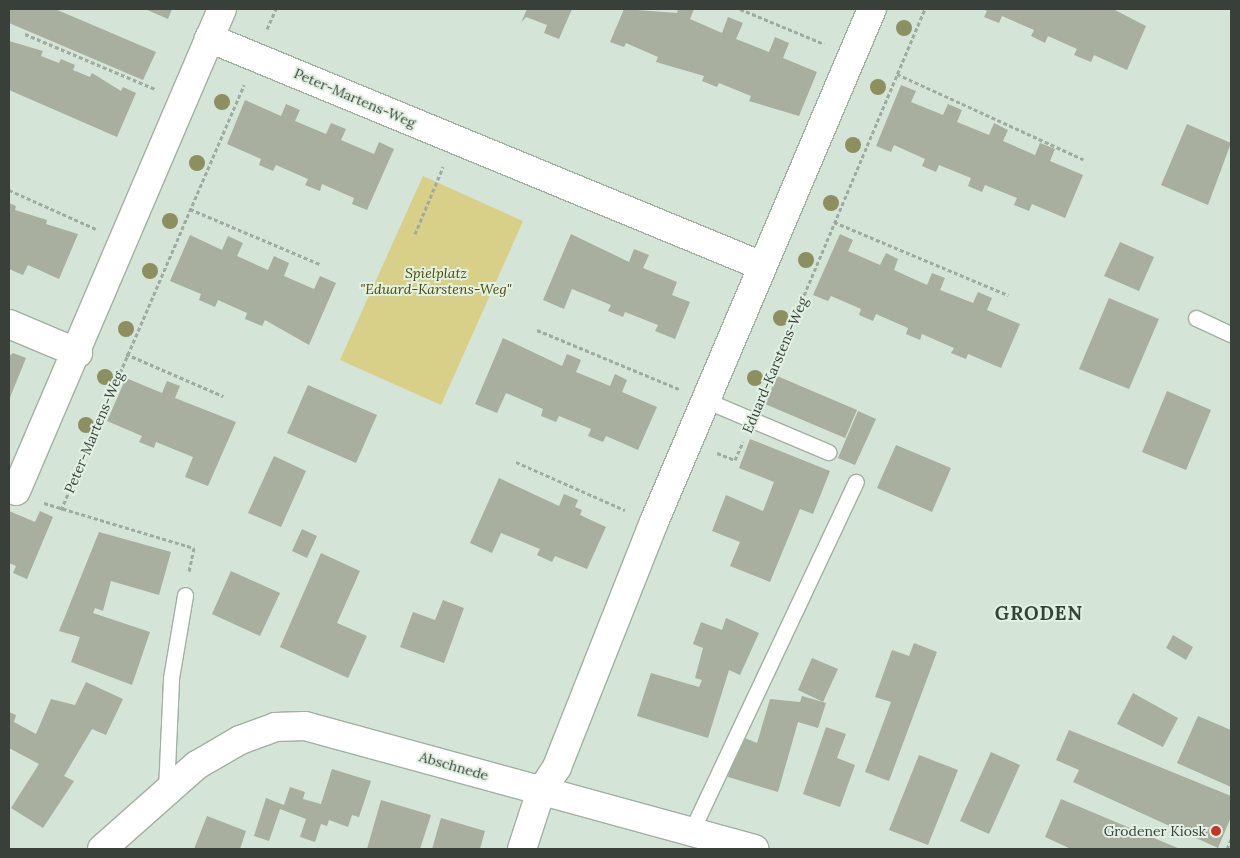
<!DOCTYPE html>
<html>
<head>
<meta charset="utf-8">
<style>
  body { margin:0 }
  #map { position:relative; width:1240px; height:858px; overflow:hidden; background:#d4e4d6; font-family:Lora,serif }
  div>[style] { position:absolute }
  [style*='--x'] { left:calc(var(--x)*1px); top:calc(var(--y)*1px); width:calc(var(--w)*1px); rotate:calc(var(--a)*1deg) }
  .green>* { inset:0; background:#d8cf89 }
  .building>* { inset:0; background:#a8af9e }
  .path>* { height:3px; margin-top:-1.5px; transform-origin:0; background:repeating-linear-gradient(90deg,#9faba0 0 4px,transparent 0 6.5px) }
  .roads { filter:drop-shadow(1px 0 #a1b0a3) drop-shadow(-1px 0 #a1b0a3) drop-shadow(0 1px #a1b0a3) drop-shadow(0 -1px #a1b0a3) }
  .service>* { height:15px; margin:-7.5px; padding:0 7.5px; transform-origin:7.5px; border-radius:7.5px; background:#fff }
  .minor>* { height:28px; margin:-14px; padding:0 14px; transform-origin:14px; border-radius:14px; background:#fff }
  .trees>* { width:16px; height:16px; margin:-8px; border-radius:50%; background:#8c8f60 }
  .dots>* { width:14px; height:14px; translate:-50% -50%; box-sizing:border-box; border:2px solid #e1f1e3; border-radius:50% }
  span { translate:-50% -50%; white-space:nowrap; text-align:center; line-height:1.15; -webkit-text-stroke:4px #e1f1e3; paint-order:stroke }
  .street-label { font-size:14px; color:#393f39 }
  .park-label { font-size:14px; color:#524900; font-style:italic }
  .poi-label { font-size:14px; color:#393f39 }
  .right { translate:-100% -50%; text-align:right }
  .district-label { font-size:19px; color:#354237; font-weight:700; letter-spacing:1px }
  .frame { position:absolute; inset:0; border:10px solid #393f39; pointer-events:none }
</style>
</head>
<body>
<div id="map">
  <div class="green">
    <i style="clip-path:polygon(423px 176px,523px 221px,441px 405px,340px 360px)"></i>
  </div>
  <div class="building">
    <i style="clip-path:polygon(9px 9px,55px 9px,156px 52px,143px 80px,9px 23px)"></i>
    <i style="clip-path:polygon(145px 9px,172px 9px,168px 19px)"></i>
    <i style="clip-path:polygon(527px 9px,572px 9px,559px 39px,544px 33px,547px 25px,526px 17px,521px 23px)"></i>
    <i style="clip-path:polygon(624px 9px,677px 13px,678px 9px,694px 9px,690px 19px,722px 33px,728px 17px,743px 23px,736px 39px,769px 52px,775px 37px,789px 43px,783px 58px,817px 72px,799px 116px,749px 101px,751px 96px,719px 83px,717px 87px,702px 81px,704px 76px,656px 62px,658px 57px,626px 43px,624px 47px,610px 42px)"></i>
    <i style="clip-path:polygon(983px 9px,1113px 9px,1146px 26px,1127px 70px,1094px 55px,1091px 62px,1074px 55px,1077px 49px,1048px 36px,1045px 43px,1031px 36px,1034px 30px,1002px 16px,999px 23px,984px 17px,987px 11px)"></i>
    <i style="clip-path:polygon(9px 41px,43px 51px,41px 56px,59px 63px,61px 59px,75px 65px,73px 70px,90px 77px,92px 73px,121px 91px,123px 87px,136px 93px,117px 137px,9px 90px)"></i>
    <i style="clip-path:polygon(901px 85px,916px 91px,911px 102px,943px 115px,948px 104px,962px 110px,957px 122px,989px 135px,994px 123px,1008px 130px,1003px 141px,1035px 155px,1040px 143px,1055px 149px,1050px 161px,1083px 175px,1065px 218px,1032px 204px,1029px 211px,1014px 205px,1017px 198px,985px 185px,982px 192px,968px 186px,971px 178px,939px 165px,936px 172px,922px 166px,925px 159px,894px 145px,891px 152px,876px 146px)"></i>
    <i style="clip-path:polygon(245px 100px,281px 116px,286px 104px,300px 110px,295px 121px,326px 134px,331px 123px,346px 129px,341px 140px,374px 154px,379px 142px,394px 149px,367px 210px,352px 204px,354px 198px,322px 184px,320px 191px,305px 185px,308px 179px,276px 165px,273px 171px,259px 165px,261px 159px,227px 144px)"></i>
    <i style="clip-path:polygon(1187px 124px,1231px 143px,1208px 205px,1161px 185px)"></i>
    <i style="clip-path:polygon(9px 203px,16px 206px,15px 210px,47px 220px,46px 224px,78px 234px,59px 279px,28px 265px,23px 275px,9px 269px)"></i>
    <i style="clip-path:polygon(571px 234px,629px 262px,634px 249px,649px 255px,643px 268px,677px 282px,672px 295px,690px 302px,675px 339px,655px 331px,658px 325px,625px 312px,623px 317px,608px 311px,611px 305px,572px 289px,564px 309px,543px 300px)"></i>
    <i style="clip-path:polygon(840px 234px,853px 240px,848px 251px,880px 265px,886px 253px,898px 259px,894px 270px,927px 285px,932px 273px,945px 278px,940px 290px,973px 303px,978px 292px,992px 298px,987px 310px,1020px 324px,1001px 368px,968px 354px,966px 359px,951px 353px,954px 348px,922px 334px,920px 340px,906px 334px,908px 328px,876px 314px,873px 321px,859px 315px,861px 309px,831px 296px,828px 301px,813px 295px)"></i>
    <i style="clip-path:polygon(190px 235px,222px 250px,228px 236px,243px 243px,237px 256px,268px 270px,274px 256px,289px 263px,284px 276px,314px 289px,320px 276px,336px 283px,309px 345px,265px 320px,262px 326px,245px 319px,247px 313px,218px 300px,215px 307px,199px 300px,201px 294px,170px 281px)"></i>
    <i style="clip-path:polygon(1120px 242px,1154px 257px,1139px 291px,1104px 276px)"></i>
    <i style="clip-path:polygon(1109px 298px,1159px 319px,1129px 389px,1079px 369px)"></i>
    <i style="clip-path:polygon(503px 338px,562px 366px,567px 354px,581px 360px,576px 372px,610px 386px,615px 374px,627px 380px,622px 392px,657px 407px,638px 450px,606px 436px,603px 442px,588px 436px,591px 429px,559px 416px,556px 422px,541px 416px,543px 409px,506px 393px,497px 413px,475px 404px)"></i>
    <i style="clip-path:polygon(13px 353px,26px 358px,9px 400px,9px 356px)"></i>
    <i style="clip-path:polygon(777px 376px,857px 410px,845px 438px,765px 404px)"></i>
    <i style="clip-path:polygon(126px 378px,162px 393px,167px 381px,180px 386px,175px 398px,236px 422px,208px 486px,185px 477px,193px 457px,156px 442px,154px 448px,139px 442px,142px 436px,107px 421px)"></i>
    <i style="clip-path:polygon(308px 385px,377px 415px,356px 463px,287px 433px)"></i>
    <i style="clip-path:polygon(1167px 391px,1211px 410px,1186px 470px,1142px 452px)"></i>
    <i style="clip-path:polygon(858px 411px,876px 419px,855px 465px,838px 458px)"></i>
    <i style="clip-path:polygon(750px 439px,830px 471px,813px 514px,800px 509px,770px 582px,730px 566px,740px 542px,712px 531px,726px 495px,763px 511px,774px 482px,739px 468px)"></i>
    <i style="clip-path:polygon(896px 445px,951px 468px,932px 512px,877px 488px)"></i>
    <i style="clip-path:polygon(274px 456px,306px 471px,281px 527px,248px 513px)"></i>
    <i style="clip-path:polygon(499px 478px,559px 506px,564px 494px,578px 500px,575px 507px,582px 510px,580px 515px,606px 527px,587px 569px,555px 556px,552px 562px,537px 555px,540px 549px,501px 533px,492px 553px,470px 543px)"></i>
    <i style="clip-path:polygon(9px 511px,35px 522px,40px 511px,53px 517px,27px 579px,13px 573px,16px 566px,9px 563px)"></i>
    <i style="clip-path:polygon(302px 529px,317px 536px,307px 558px,292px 551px)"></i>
    <i style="clip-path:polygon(99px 532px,171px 552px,159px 595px,111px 581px,103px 611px,95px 608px,93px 613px,150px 632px,132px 685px,71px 662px,80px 637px,59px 631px)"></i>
    <i style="clip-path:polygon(321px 553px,360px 571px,337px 623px,367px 636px,348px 678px,280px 647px)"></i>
    <i style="clip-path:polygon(231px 571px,280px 593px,260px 636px,212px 614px)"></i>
    <i style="clip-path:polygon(443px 600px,464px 608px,444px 663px,400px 647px,413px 612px,435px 620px)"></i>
    <i style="clip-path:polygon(726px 618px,759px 633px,740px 675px,729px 670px,708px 738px,637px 716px,651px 673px,699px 687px,702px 680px,695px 678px,703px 648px,693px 644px,701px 622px,722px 630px)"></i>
    <i style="clip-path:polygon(1173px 635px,1193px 647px,1186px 660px,1166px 648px)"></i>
    <i style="clip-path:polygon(914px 643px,937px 652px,889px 781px,865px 772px,891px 702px,875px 697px,892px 650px,909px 656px)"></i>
    <i style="clip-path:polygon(812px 658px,838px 669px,823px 702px,798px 690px)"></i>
    <i style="clip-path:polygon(86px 682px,123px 699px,106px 735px,92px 729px,64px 776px,74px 781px,43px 828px,11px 808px,39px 764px,9px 748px,9px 712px,16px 715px,14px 722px,36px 734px,51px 699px,75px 705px)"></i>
    <i style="clip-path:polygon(1133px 693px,1178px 718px,1163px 747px,1117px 724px)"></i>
    <i style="clip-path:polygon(802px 696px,826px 703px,818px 728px,798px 722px,778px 792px,728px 777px,740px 736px,757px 743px,770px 699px,800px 702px)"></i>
    <i style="clip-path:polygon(1198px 716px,1231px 730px,1231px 787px,1177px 763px)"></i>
    <i style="clip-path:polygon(826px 727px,846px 734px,837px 758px,855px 765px,840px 807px,803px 794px)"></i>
    <i style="clip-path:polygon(1069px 730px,1231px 796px,1231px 817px,1218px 848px,1073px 782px,1079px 770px,1056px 760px)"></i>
    <i style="clip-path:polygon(991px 752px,1020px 765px,989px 834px,960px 821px)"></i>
    <i style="clip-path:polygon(919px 755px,958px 770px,928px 845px,889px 830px)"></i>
    <i style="clip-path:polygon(332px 769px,371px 781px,359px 817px,352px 815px,348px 827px,329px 820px,327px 826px,321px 824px,315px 842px,300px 837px,306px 819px,280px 809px,269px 841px,254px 836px,266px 798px,284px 805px,290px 787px,305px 792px,303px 799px,321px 804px)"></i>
    <i style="clip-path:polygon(1061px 799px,1180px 849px,1071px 849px,1045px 837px)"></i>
    <i style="clip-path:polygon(381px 800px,431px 815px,420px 849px,367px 849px)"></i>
    <i style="clip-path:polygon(207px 816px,246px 831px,240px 849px,194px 849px)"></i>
    <i style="clip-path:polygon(441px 818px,485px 831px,480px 849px,432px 849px)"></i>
  </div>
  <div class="path">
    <i style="--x:740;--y:9;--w:91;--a:22.6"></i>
    <i style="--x:267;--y:29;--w:22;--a:-66"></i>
    <i style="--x:25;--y:34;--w:141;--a:22.9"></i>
    <i style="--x:897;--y:74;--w:205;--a:24.6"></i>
    <i style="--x:9;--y:190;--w:95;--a:24.1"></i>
    <i style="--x:190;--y:209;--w:143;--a:23"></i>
    <i style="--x:834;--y:222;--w:189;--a:22.8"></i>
    <i style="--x:415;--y:234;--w:73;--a:-67.3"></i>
    <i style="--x:537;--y:330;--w:154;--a:22.6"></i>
    <i style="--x:126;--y:354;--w:106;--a:23.4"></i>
    <i style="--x:761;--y:397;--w:421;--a:-67.1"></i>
    <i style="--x:717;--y:453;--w:19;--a:21"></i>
    <i style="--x:735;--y:460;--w:20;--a:-66"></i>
    <i style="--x:516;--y:462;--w:119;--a:23.8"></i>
    <i style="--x:44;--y:503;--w:157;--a:16.7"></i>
    <i style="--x:194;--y:548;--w:25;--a:102"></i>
    <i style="--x:61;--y:510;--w:463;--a:-66.7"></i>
    <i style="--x:1227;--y:849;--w:11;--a:-68"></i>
  </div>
  <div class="roads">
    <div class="service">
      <i style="--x:1196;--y:318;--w:38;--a:25"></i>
      <i style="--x:705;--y:400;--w:134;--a:22.9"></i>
      <i style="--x:166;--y:790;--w:112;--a:-87.4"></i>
      <i style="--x:171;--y:678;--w:84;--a:-80.4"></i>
      <i style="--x:691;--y:832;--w:387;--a:-64.8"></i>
    </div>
    <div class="minor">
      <i style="--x:209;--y:38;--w:598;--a:22.41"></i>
      <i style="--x:9;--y:324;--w:75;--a:22.8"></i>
      <i style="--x:16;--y:491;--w:524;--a:-66.86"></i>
      <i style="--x:102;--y:849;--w:127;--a:-41.5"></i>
      <i style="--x:197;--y:765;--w:50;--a:-30.2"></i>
      <i style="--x:240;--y:740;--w:37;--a:-20"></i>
      <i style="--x:275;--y:727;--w:30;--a:-2"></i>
      <i style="--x:305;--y:726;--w:466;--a:15.3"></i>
      <i style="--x:522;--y:849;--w:61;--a:-71.9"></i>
      <i style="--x:541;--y:791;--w:29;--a:-56"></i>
      <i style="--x:557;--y:767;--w:264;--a:-68.4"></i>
      <i style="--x:654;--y:522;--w:557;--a:-66.98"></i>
    </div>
  </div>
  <div class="trees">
    <i style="left:904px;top:28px"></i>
    <i style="left:878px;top:87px"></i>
    <i style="left:222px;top:102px"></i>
    <i style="left:853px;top:145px"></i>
    <i style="left:197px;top:163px"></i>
    <i style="left:831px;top:203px"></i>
    <i style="left:170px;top:221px"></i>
    <i style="left:806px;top:260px"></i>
    <i style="left:150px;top:271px"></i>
    <i style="left:781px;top:318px"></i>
    <i style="left:126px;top:329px"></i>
    <i style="left:105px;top:377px"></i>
    <i style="left:755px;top:378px"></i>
    <i style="left:86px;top:425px"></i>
  </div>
  <div class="dots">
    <i style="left:1216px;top:831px;background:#c23528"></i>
  </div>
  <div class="street-label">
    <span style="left:355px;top:98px;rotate:23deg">Peter-Martens-Weg</span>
    <span style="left:775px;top:365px;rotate:-67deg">Eduard-Karstens-Weg</span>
    <span style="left:94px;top:432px;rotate:-67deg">Peter-Martens-Weg</span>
    <span style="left:454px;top:766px;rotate:16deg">Abschnede</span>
  </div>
  <div class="park-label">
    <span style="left:436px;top:281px">Spielplatz<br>"Eduard-Karstens-Weg"</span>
  </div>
  <div class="poi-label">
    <span class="right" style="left:1206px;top:831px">Grodener Kiosk</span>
  </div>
  <div class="district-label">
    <span style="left:1039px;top:614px">GRODEN</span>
  </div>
  <div class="frame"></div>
</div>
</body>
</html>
